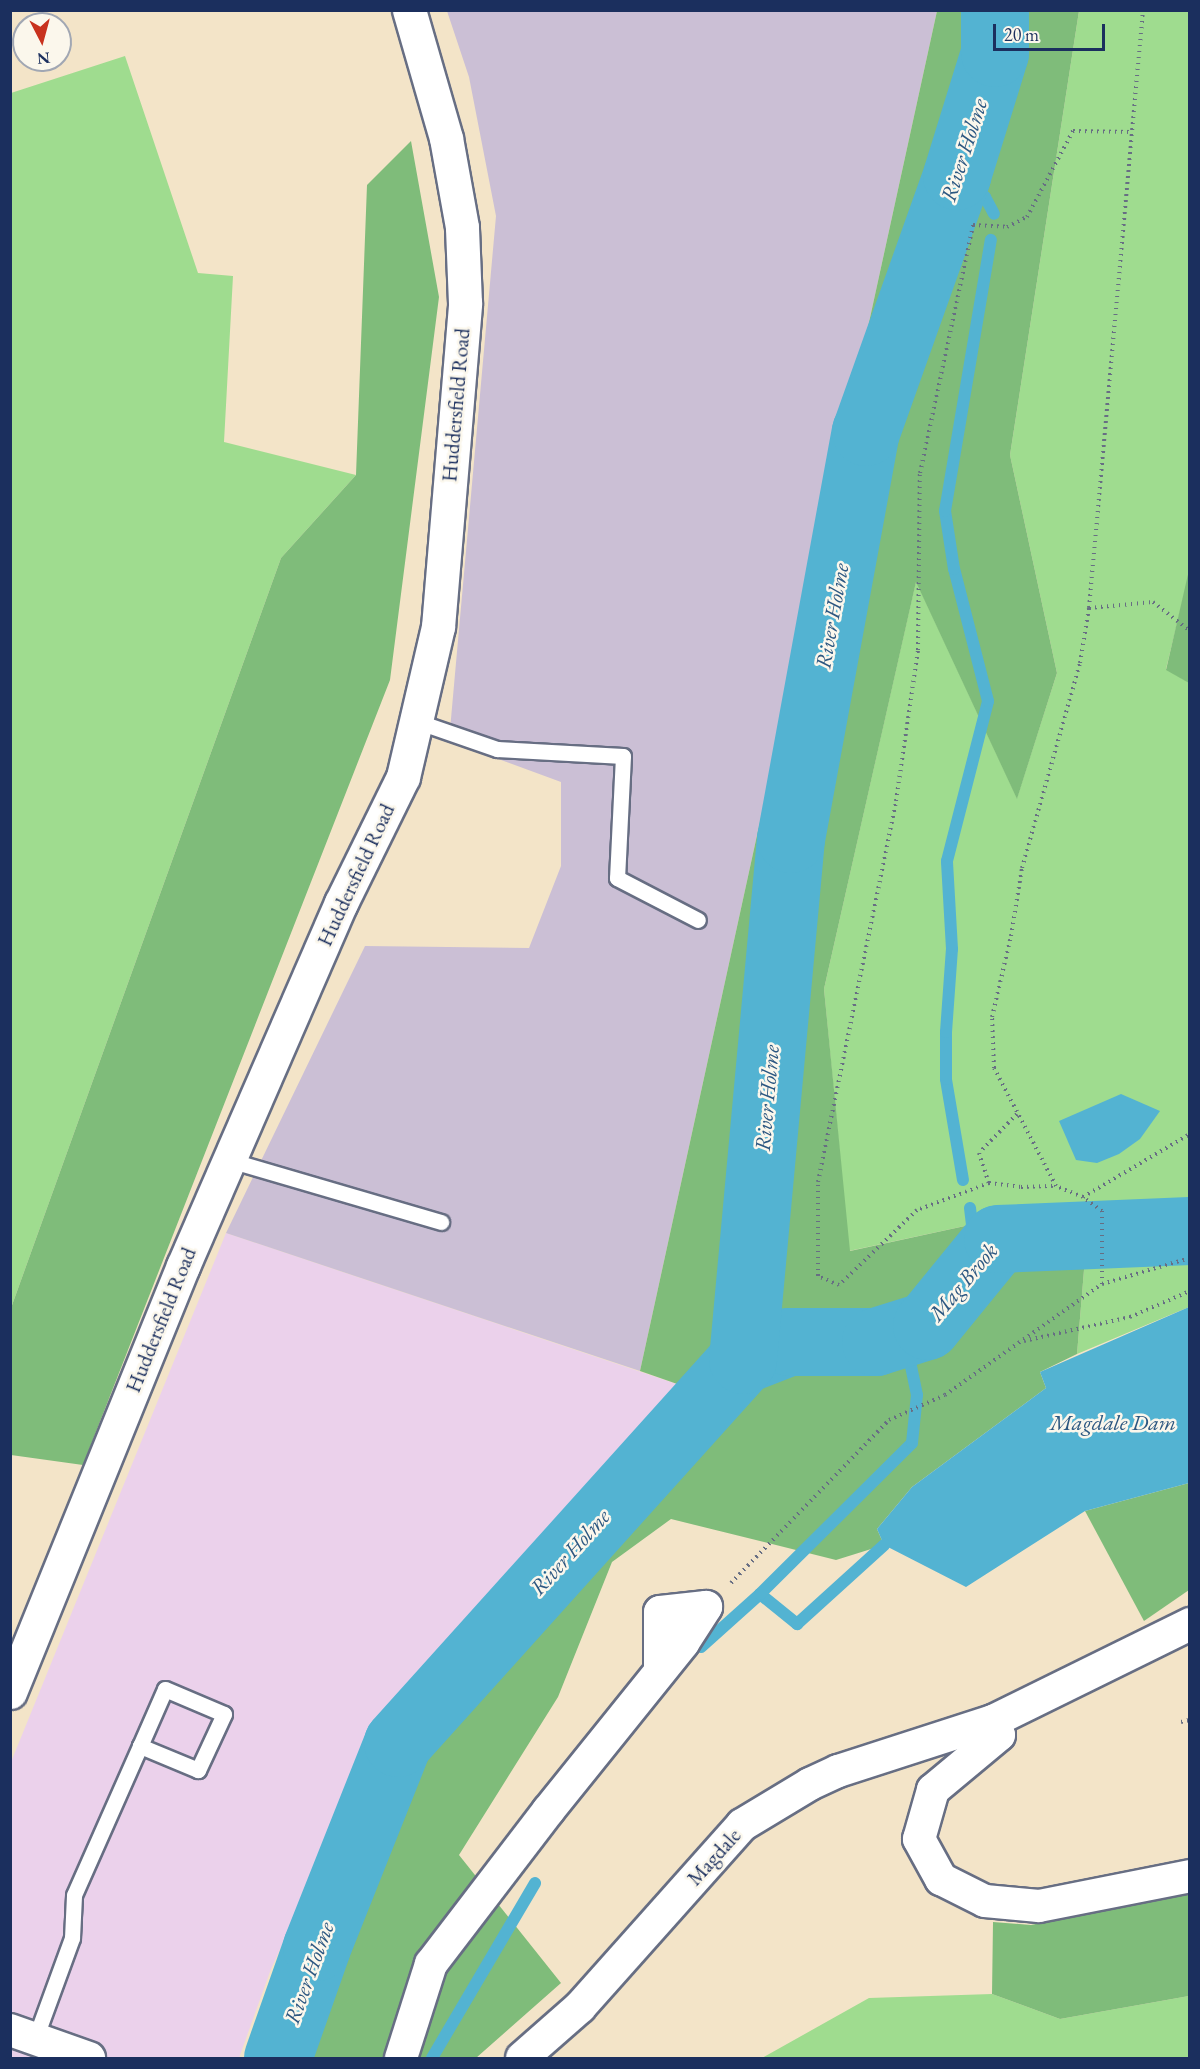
<!DOCTYPE html>
<html>
<head>
<meta charset="utf-8">
<style>
  body { margin:0 }
  #map { position:relative; width:1200px; height:2069px; overflow:hidden; background:#f3e4c8; font-family:"EB Garamond",serif }
  div>[style] { position:absolute }
  [style*='--x'] { left:calc(var(--x)*1px); top:calc(var(--y)*1px); width:calc(var(--w)*1px); rotate:calc(var(--a)*1deg) }
  .built>* { inset:0; background:#ebd1eb }
  .industrial>* { inset:0; background:#cbbfd5 }
  .green>* { inset:0; background:#9fdc8f }
  .forest>* { inset:0; background:#7fbc7a }
  .water>* { inset:0; background:#53b3d2 }
  .stream>* { height:12px; margin:-6px; padding:0 6px; transform-origin:6px; border-radius:6px; background:#53b3d2 }
  .river>* { height:68px; margin:-34px; padding:0 34px; transform-origin:34px; border-radius:34px; background:#53b3d2 }
  .path>* { height:4px; margin-top:-2px; transform-origin:0; background:repeating-linear-gradient(90deg,#676e83 0 1.5px,transparent 0 6px) }
  .roads { filter:drop-shadow(2px 0 #676e83) drop-shadow(-2px 0 #676e83) drop-shadow(0 2px #676e83) drop-shadow(0 -2px #676e83) }
  .service>* { height:15px; margin:-7.5px; padding:0 7.5px; transform-origin:7.5px; border-radius:7.5px; background:#fff }
  .minor>* { height:32px; margin:-16px; padding:0 16px; transform-origin:16px; border-radius:16px; background:#fff }
  .primary>* { height:33px; margin:-16.5px; padding:0 16.5px; transform-origin:16.5px; border-radius:16.5px; background:#fff }
  span { translate:-50% -50%; white-space:nowrap; text-align:center; line-height:1.15; -webkit-text-stroke:5px #fbf7ec; paint-order:stroke }
  .street-label { font-size:21px; color:#1b2f5e }
  .water-label { font-size:22px; color:#2c5781; font-style:italic }
  .frame { position:absolute; inset:0; border:12px solid #1b2f5e; pointer-events:none }
  .north { position:absolute; left:12px; top:12px; width:60px; height:60px; box-sizing:border-box; background:#fbf7ec; border:2px solid #a1a7b3; border-radius:50%; rotate:174deg; font-size:16px; font-weight:700; line-height:24px; text-align:center; color:#1b2f5e }
  .north::after { content:''; display:block; margin:auto; width:21px; height:27px; background:#c8321e; clip-path:polygon(50% 0,100% 100%,50% 72%,0 100%) }
  .scale { position:absolute; left:993px; top:24px; width:112px; height:27px; box-sizing:border-box; border:3px solid #1b2f5e; border-top:0; padding-left:8px; font-size:18px; line-height:21px; white-space:nowrap; color:#1b2f5e; -webkit-text-stroke:4px #fbf7ec; paint-order:stroke }
</style>
</head>
<body>
<div id="map">
  <div class="built">
    <i style="clip-path:polygon(226px 1233px,683px 1386px,387px 1717px,271px 1969px,239px 2058px,11px 2058px,11px 1762px)"></i>
  </div>
  <div class="industrial">
    <i style="clip-path:polygon(447px 11px,937px 11px,640px 1371px,226px 1233px,365px 946px,529px 948px,561px 866px,561px 782px,449px 741px,496px 216px,469px 77px)"></i>
  </div>
  <div class="green">
    <i style="clip-path:polygon(1079px 11px,1189px 11px,1190px 570px,1166px 669px,1190px 683px,1189px 1307px,1077px 1354px,1088px 1222px,988px 1221px,849px 1251px,824px 989px,916px 581px,1017px 798px,1057px 673px,1010px 455px)"></i>
    <i style="clip-path:polygon(125px 56px,198px 273px,233px 276px,224px 442px,356px 475px,281px 558px,11px 1308px,11px 93px)"></i>
    <i style="clip-path:polygon(992px 1994px,1060px 2019px,1189px 1996px,1189px 2058px,762px 2058px,869px 1998px)"></i>
  </div>
  <div class="forest">
    <i style="clip-path:polygon(937px 11px,1079px 11px,1010px 455px,1057px 673px,1017px 799px,916px 582px,824px 989px,850px 1251px,988px 1221px,1088px 1222px,1077px 1354px,1040px 1372px,1046px 1388px,912px 1487px,877px 1529px,884px 1545px,836px 1560px,671px 1519px,612px 1562px,558px 1697px,459px 1855px,561px 1983px,476px 2058px,286px 2058px,421px 1719px,679px 1453px,683px 1386px,640px 1371px)"></i>
    <i style="clip-path:polygon(411px 141px,439px 297px,390px 680px,83px 1465px,11px 1455px,11px 1308px,281px 558px,356px 475px,367px 185px)"></i>
    <i style="clip-path:polygon(1189px 570px,1190px 683px,1189px 683px,1166px 670px)"></i>
    <i style="clip-path:polygon(1189px 1483px,1189px 1590px,1144px 1621px,1085px 1511px)"></i>
    <i style="clip-path:polygon(1189px 1891px,1189px 1996px,1060px 2019px,992px 1994px,993px 1922px,1031px 1925px)"></i>
  </div>
  <div class="water">
    <i style="clip-path:polygon(1121px 1094px,1160px 1111px,1140px 1139px,1119px 1154px,1097px 1163px,1076px 1160px,1059px 1121px)"></i>
    <i style="clip-path:polygon(1189px 1307px,1189px 1483px,1085px 1511px,966px 1587px,884px 1545px,877px 1529px,912px 1487px,1046px 1388px,1040px 1372px)"></i>
  </div>
  <div class="stream">
    <i style="--x:957;--y:176;--w:35;--a:37"></i>
    <i style="--x:985;--y:197;--w:19;--a:62"></i>
    <i style="--x:963;--y:1180;--w:102;--a:-99.6"></i>
    <i style="--x:946;--y:1079;--w:47;--a:-90"></i>
    <i style="--x:946;--y:1032;--w:83;--a:-85.9"></i>
    <i style="--x:952;--y:949;--w:88;--a:-93.3"></i>
    <i style="--x:947;--y:861;--w:165;--a:-75.6"></i>
    <i style="--x:988;--y:701;--w:136;--a:-104.4"></i>
    <i style="--x:954;--y:569;--w:59;--a:-98.8"></i>
    <i style="--x:945;--y:511;--w:275;--a:-80.4"></i>
    <i style="--x:970;--y:1208;--w:59;--a:83.2"></i>
    <i style="--x:760;--y:1594;--w:48;--a:39"></i>
    <i style="--x:797;--y:1624;--w:118;--a:-42.2"></i>
    <i style="--x:701;--y:1647;--w:79;--a:-41.9"></i>
    <i style="--x:760;--y:1594;--w:214;--a:-44.8"></i>
    <i style="--x:912;--y:1443;--w:48;--a:-84.1"></i>
    <i style="--x:917;--y:1395;--w:63;--a:-101.8"></i>
    <i style="--x:432;--y:2058;--w:203;--a:-59.5"></i>
  </div>
  <div class="river">
    <i style="--x:743;--y:1360;--w:49;--a:-21.4"></i>
    <i style="--x:789;--y:1342;--w:87;--a:0"></i>
    <i style="--x:876;--y:1342;--w:53;--a:-17.4"></i>
    <i style="--x:927;--y:1326;--w:112;--a:-50.8"></i>
    <i style="--x:998;--y:1239;--w:192;--a:-2.4"></i>
    <i style="--x:278;--y:2058;--w:118;--a:-70.6"></i>
    <i style="--x:317;--y:1947;--w:219;--a:-68.3"></i>
    <i style="--x:398;--y:1743;--w:515;--a:-47.99"></i>
    <i style="--x:743;--y:1360;--w:523;--a:-84.74"></i>
    <i style="--x:791;--y:839;--w:414;--a:-79.6"></i>
    <i style="--x:866;--y:432;--w:272;--a:-70.4"></i>
    <i style="--x:957;--y:176;--w:129;--a:-72.8"></i>
    <i style="--x:995;--y:53;--w:43;--a:-90"></i>
  </div>
  <div class="path">
    <i style="--x:1089;--y:608;--w:64;--a:-5.4"></i>
    <i style="--x:1153;--y:602;--w:47;--a:38.1"></i>
    <i style="--x:1017;--y:1114;--w:54;--a:134.3"></i>
    <i style="--x:979;--y:1153;--w:32;--a:72"></i>
    <i style="--x:989;--y:1183;--w:32;--a:7"></i>
    <i style="--x:1021;--y:1187;--w:35;--a:-2"></i>
    <i style="--x:989;--y:1183;--w:77;--a:159.4"></i>
    <i style="--x:917;--y:1210;--w:108;--a:136.1"></i>
    <i style="--x:839;--y:1285;--w:23;--a:-157"></i>
    <i style="--x:818;--y:1276;--w:94;--a:-90"></i>
    <i style="--x:818;--y:1182;--w:389;--a:-78.4"></i>
    <i style="--x:896;--y:801;--w:153;--a:-81.7"></i>
    <i style="--x:918;--y:650;--w:177;--a:-89.4"></i>
    <i style="--x:920;--y:473;--w:254;--a:-77.9"></i>
    <i style="--x:973;--y:225;--w:34;--a:3"></i>
    <i style="--x:1007;--y:227;--w:22;--a:-27"></i>
    <i style="--x:1027;--y:217;--w:98;--a:-61.9"></i>
    <i style="--x:1073;--y:131;--w:59;--a:1"></i>
    <i style="--x:1083;--y:1197;--w:124;--a:-30.5"></i>
    <i style="--x:1102;--y:1284;--w:73;--a:-90"></i>
    <i style="--x:1102;--y:1211;--w:24;--a:-144"></i>
    <i style="--x:1083;--y:1197;--w:29;--a:-158"></i>
    <i style="--x:1056;--y:1186;--w:133;--a:-117.7"></i>
    <i style="--x:994;--y:1068;--w:51;--a:-92.2"></i>
    <i style="--x:992;--y:1017;--w:83;--a:-76.8"></i>
    <i style="--x:1011;--y:936;--w:69;--a:-80.8"></i>
    <i style="--x:1022;--y:868;--w:213;--a:-74.2"></i>
    <i style="--x:1080;--y:663;--w:56;--a:-80.7"></i>
    <i style="--x:1089;--y:608;--w:600;--a:-84.84"></i>
    <i style="--x:1024;--y:1341;--w:109;--a:-12.8"></i>
    <i style="--x:1130;--y:1317;--w:65;--a:-23.4"></i>
    <i style="--x:731;--y:1583;--w:227;--a:-45.9"></i>
    <i style="--x:889;--y:1420;--w:61;--a:-24.1"></i>
    <i style="--x:945;--y:1395;--w:192;--a:-35.3"></i>
    <i style="--x:1102;--y:1284;--w:92;--a:-16.5"></i>
    <i style="--x:1181;--y:1722;--w:9;--a:-13"></i>
  </div>
  <div class="roads">
    <div class="service">
      <i style="--x:416;--y:721;--w:86;--a:19.1"></i>
      <i style="--x:497;--y:749;--w:126;--a:3.2"></i>
      <i style="--x:623;--y:756;--w:122;--a:92.8"></i>
      <i style="--x:617;--y:878;--w:91;--a:27.4"></i>
      <i style="--x:229;--y:1160;--w:221;--a:16.3"></i>
      <i style="--x:35;--y:2039;--w:108;--a:-69.9"></i>
      <i style="--x:72;--y:1938;--w:43;--a:-87.3"></i>
      <i style="--x:74;--y:1895;--w:163;--a:-66.1"></i>
      <i style="--x:140;--y:1746;--w:62;--a:-66.3"></i>
      <i style="--x:165;--y:1689;--w:64;--a:23"></i>
      <i style="--x:224;--y:1714;--w:62;--a:114.9"></i>
      <i style="--x:198;--y:1770;--w:63;--a:-157.5"></i>
    </div>
    <div class="minor">
      <i style="--x:993;--y:1721;--w:15;--a:67"></i>
      <i style="--x:999;--y:1735;--w:86;--a:140.2"></i>
      <i style="--x:933;--y:1790;--w:51;--a:105.9"></i>
      <i style="--x:919;--y:1839;--w:46;--a:61.2"></i>
      <i style="--x:941;--y:1879;--w:49;--a:26.6"></i>
      <i style="--x:985;--y:1901;--w:54;--a:5.3"></i>
      <i style="--x:1039;--y:1906;--w:154;--a:-11.2"></i>
      <i style="--x:10;--y:2030;--w:84;--a:19.5"></i>
      <i style="--x:401;--y:2058;--w:99;--a:-72.3"></i>
      <i style="--x:431;--y:1964;--w:193;--a:-52.6"></i>
      <i style="--x:548;--y:1811;--w:216;--a:-51.2"></i>
      <i style="--x:683;--y:1643;--w:43;--a:-57.4"></i>
      <i style="--x:706;--y:1607;--w:46;--a:173.8"></i>
      <i style="--x:660;--y:1612;--w:57;--a:90"></i>
      <i style="--x:522;--y:2058;--w:77;--a:-41.3"></i>
      <i style="--x:580;--y:2007;--w:244;--a:-48.3"></i>
      <i style="--x:742;--y:1825;--w:79;--a:-31.1"></i>
      <i style="--x:810;--y:1784;--w:31;--a:-25"></i>
      <i style="--x:838;--y:1771;--w:163;--a:-17.9"></i>
      <i style="--x:993;--y:1721;--w:220;--a:-26.2"></i>
    </div>
    <div class="primary">
      <i style="--x:10;--y:1692;--w:460;--a:-67.9"></i>
      <i style="--x:183;--y:1266;--w:396;--a:-66.5"></i>
      <i style="--x:341;--y:903;--w:140;--a:-63.8"></i>
      <i style="--x:403;--y:777;--w:154;--a:-76.9"></i>
      <i style="--x:438;--y:627;--w:325;--a:-85.2"></i>
      <i style="--x:465;--y:303;--w:76;--a:-92.3"></i>
      <i style="--x:462;--y:227;--w:90;--a:-100.2"></i>
      <i style="--x:446;--y:138;--w:133;--a:-106.1"></i>
    </div>
  </div>
  <div class="street-label">
    <span style="left:456px;top:405px;rotate:-85deg">Huddersfield Road</span>
    <span style="left:356px;top:875px;rotate:-65deg">Huddersfield Road</span>
    <span style="left:161px;top:1320px;rotate:-68deg">Huddersfield Road</span>
    <span style="left:714px;top:1857px;rotate:-48deg">Magdale</span>
  </div>
  <div class="water-label">
    <span style="left:964px;top:150px;rotate:-72deg">River Holme</span>
    <span style="left:832px;top:616px;rotate:-80deg">River Holme</span>
    <span style="left:767px;top:1098px;rotate:-85deg">River Holme</span>
    <span style="left:963px;top:1282px;rotate:-50deg">Mag Brook</span>
    <span style="left:1113px;top:1423px">Magdale Dam</span>
    <span style="left:570px;top:1552px;rotate:-48deg">River Holme</span>
    <span style="left:309px;top:1973px;rotate:-70deg">River Holme</span>
  </div>
  <div class="frame"></div>
  <div class="north">N</div>
  <div class="scale">20 m</div>
</div>
</body>
</html>
